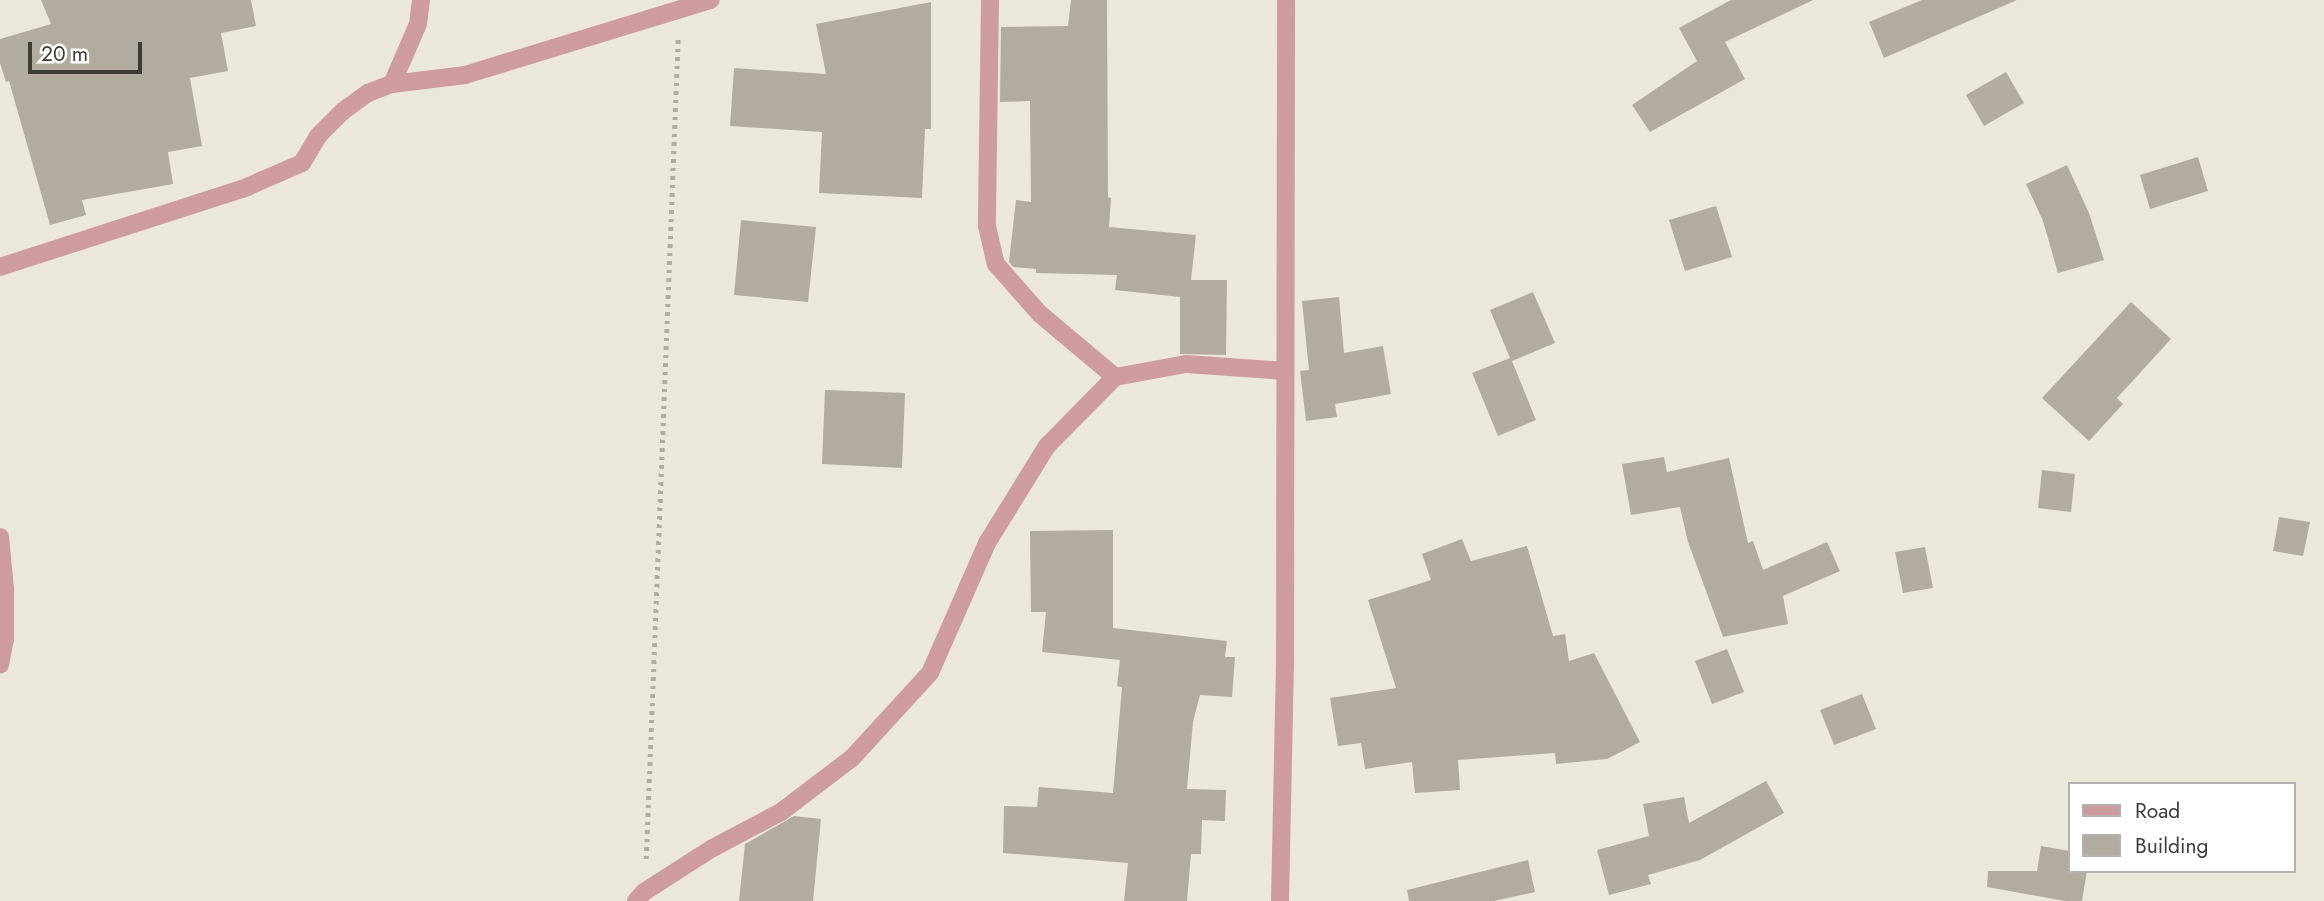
<!DOCTYPE html>
<html>
<head>
<meta charset="utf-8">
<style>
  body { margin:0 }
  #map { position:relative; width:2324px; height:901px; overflow:hidden; background:#ece7db; font-family:Jost,sans-serif }
  div>[style] { position:absolute }
  [style*='--x'] { left:calc(var(--x)*1px); top:calc(var(--y)*1px); width:calc(var(--w)*1px); rotate:calc(var(--a)*1deg) }
  .building>* { inset:0; background:#b2aba0 }
  .path>* { height:4.5px; margin-top:-2.25px; transform-origin:0; background:repeating-linear-gradient(90deg,#b0aca2 0 3.5px,transparent 0 8.5px) }
  .minor>* { height:18px; margin:-9px; padding:0 9px; transform-origin:9px; border-radius:9px; background:#ce9c9e }
  span { translate:-50% -50%; white-space:nowrap; text-align:center; line-height:1.15; -webkit-text-stroke:7px #fff; paint-order:stroke }
  .legend { position:absolute; left:2068px; top:782px; width:228px; height:91px; box-sizing:border-box; background:#fff; border:2px solid #b2b1af; margin:0; padding:9px 12px; list-style:none; font-size:21px; color:#3e3c37 }
  .legend li { display:flex; align-items:center; gap:14px; height:35px }
  .legend b { width:35px; border:2px solid #b2b1af }
  .scale { position:absolute; left:28px; top:42px; width:114px; height:32px; box-sizing:border-box; border:4px solid #3e3c37; border-top:0; padding-left:9px; font-size:21px; line-height:24px; white-space:nowrap; color:#3e3c37; -webkit-text-stroke:5px #fff; paint-order:stroke }
</style>
</head>
<body>
<div id="map">
  <div class="building">
    <i style="clip-path:polygon(41px 0,251px 0,256px 26px,221px 33px,228px 71px,190px 78px,202px 146px,168px 152px,173px 184px,82px 200px,86px 215px,50px 225px,9px 81px,6px 82px,0 63px,0 39px,51px 24px)"></i>
    <i style="clip-path:polygon(1071px 0,1107px 0,1108px 197px,1111px 198px,1109px 227px,1196px 235px,1191px 280px,1227px 280px,1226px 355px,1180px 354px,1180px 297px,1115px 290px,1117px 275px,1036px 273px,1036px 269px,1013px 267px,1009px 262px,1016px 200px,1031px 202px,1030px 101px,1000px 102px,1001px 27px,1068px 26px)"></i>
    <i style="clip-path:polygon(1731px 0,1813px 0,1725px 42px,1745px 79px,1650px 132px,1632px 105px,1697px 61px,1679px 28px)"></i>
    <i style="clip-path:polygon(1922px 0,2017px 0,1884px 58px,1869px 22px)"></i>
    <i style="clip-path:polygon(931px 2px,931px 129px,925px 129px,922px 198px,819px 193px,822px 132px,730px 126px,734px 68px,826px 74px,816px 24px)"></i>
    <i style="clip-path:polygon(2006px 72px,2024px 103px,1984px 126px,1966px 95px)"></i>
    <i style="clip-path:polygon(2198px 157px,2208px 191px,2150px 209px,2140px 175px)"></i>
    <i style="clip-path:polygon(2067px 165px,2089px 213px,2104px 260px,2058px 273px,2043px 221px,2026px 184px)"></i>
    <i style="clip-path:polygon(1716px 206px,1732px 257px,1685px 271px,1669px 220px)"></i>
    <i style="clip-path:polygon(741px 220px,816px 227px,808px 302px,734px 295px)"></i>
    <i style="clip-path:polygon(1533px 292px,1555px 343px,1512px 361px,1536px 420px,1498px 436px,1472px 373px,1510px 358px,1490px 310px)"></i>
    <i style="clip-path:polygon(1339px 297px,1344px 353px,1383px 346px,1391px 394px,1335px 404px,1337px 417px,1306px 421px,1300px 371px,1309px 370px,1302px 301px)"></i>
    <i style="clip-path:polygon(2131px 302px,2171px 339px,2117px 398px,2123px 404px,2089px 441px,2042px 398px)"></i>
    <i style="clip-path:polygon(825px 390px,905px 393px,902px 468px,822px 464px)"></i>
    <i style="clip-path:polygon(1664px 457px,1667px 472px,1729px 458px,1748px 543px,1753px 541px,1763px 570px,1827px 542px,1840px 571px,1783px 596px,1788px 624px,1723px 637px,1688px 542px,1680px 507px,1631px 515px,1622px 464px)"></i>
    <i style="clip-path:polygon(2042px 470px,2075px 474px,2071px 512px,2038px 508px)"></i>
    <i style="clip-path:polygon(2279px 517px,2310px 522px,2303px 556px,2273px 551px)"></i>
    <i style="clip-path:polygon(1113px 530px,1113px 628px,1227px 641px,1225px 657px,1235px 657px,1232px 697px,1200px 695px,1193px 722px,1187px 789px,1226px 790px,1225px 821px,1202px 820px,1201px 854px,1191px 854px,1187px 901px,1124px 901px,1128px 863px,1003px 853px,1004px 806px,1037px 807px,1039px 787px,1113px 793px,1122px 687px,1117px 686px,1120px 660px,1042px 652px,1046px 612px,1031px 612px,1030px 531px)"></i>
    <i style="clip-path:polygon(1462px 539px,1471px 561px,1527px 546px,1553px 636px,1565px 634px,1569px 661px,1594px 653px,1640px 742px,1607px 759px,1556px 764px,1555px 753px,1458px 760px,1460px 790px,1415px 793px,1412px 762px,1365px 769px,1361px 743px,1338px 746px,1330px 698px,1396px 688px,1368px 600px,1431px 580px,1422px 554px)"></i>
    <i style="clip-path:polygon(1925px 547px,1933px 588px,1903px 593px,1895px 552px)"></i>
    <i style="clip-path:polygon(1727px 649px,1744px 692px,1712px 704px,1695px 661px)"></i>
    <i style="clip-path:polygon(1862px 694px,1876px 729px,1834px 745px,1820px 710px)"></i>
    <i style="clip-path:polygon(1766px 781px,1784px 813px,1700px 860px,1648px 875px,1651px 884px,1609px 895px,1597px 850px,1649px 836px,1643px 804px,1684px 797px,1689px 823px)"></i>
    <i style="clip-path:polygon(794px 816px,821px 819px,813px 901px,739px 901px,745px 844px)"></i>
    <i style="clip-path:polygon(2041px 846px,2070px 851px,2070px 871px,2087px 871px,2082px 901px,2065px 901px,1987px 887px,1988px 871px,2037px 871px)"></i>
    <i style="clip-path:polygon(1528px 860px,1535px 892px,1494px 901px,1409px 901px,1407px 890px)"></i>
  </div>
  <div class="path">
    <i style="--x:646;--y:859;--w:821;--a:-87.77"></i>
  </div>
  <div class="minor">
    <i style="--x:990;--y:0;--w:226;--a:90.8"></i>
    <i style="--x:987;--y:226;--w:39;--a:77"></i>
    <i style="--x:996;--y:264;--w:67;--a:48.7"></i>
    <i style="--x:1040;--y:314;--w:98;--a:40"></i>
    <i style="--x:392;--y:84;--w:65;--a:-66.6"></i>
    <i style="--x:418;--y:24;--w:24;--a:-83"></i>
    <i style="--x:0;--y:267;--w:260;--a:-17.9"></i>
    <i style="--x:247;--y:187;--w:60;--a:-23.6"></i>
    <i style="--x:302;--y:163;--w:31;--a:-59"></i>
    <i style="--x:318;--y:136;--w:35;--a:-45"></i>
    <i style="--x:343;--y:111;--w:31;--a:-36"></i>
    <i style="--x:368;--y:93;--w:26;--a:-21"></i>
    <i style="--x:392;--y:84;--w:74;--a:-7"></i>
    <i style="--x:465;--y:75;--w:257;--a:-17"></i>
    <i style="--x:0;--y:537;--w:52;--a:84.5"></i>
    <i style="--x:5;--y:589;--w:50;--a:90"></i>
    <i style="--x:5;--y:639;--w:26;--a:101"></i>
    <i style="--x:636;--y:901;--w:12;--a:-48"></i>
    <i style="--x:644;--y:892;--w:80;--a:-32.7"></i>
    <i style="--x:711;--y:849;--w:79;--a:-27.9"></i>
    <i style="--x:781;--y:812;--w:89;--a:-37.3"></i>
    <i style="--x:852;--y:758;--w:115;--a:-47.5"></i>
    <i style="--x:930;--y:673;--w:142;--a:-66.3"></i>
    <i style="--x:987;--y:543;--w:114;--a:-58.3"></i>
    <i style="--x:1047;--y:446;--w:97;--a:-45.4"></i>
    <i style="--x:1115;--y:377;--w:72;--a:-10.4"></i>
    <i style="--x:1186;--y:364;--w:99;--a:4"></i>
    <i style="--x:1280;--y:901;--w:243;--a:-88.8"></i>
    <i style="--x:1285;--y:658;--w:658;--a:-89.91"></i>
  </div>
  <ul class="legend">
  <li><b style="height:9px;background:#ce9c9e"></b>Road</li>
  <li><b style="height:19px;background:#b2aba0"></b>Building</li>
  </ul>
  <div class="scale">20 m</div>
</div>
</body>
</html>
